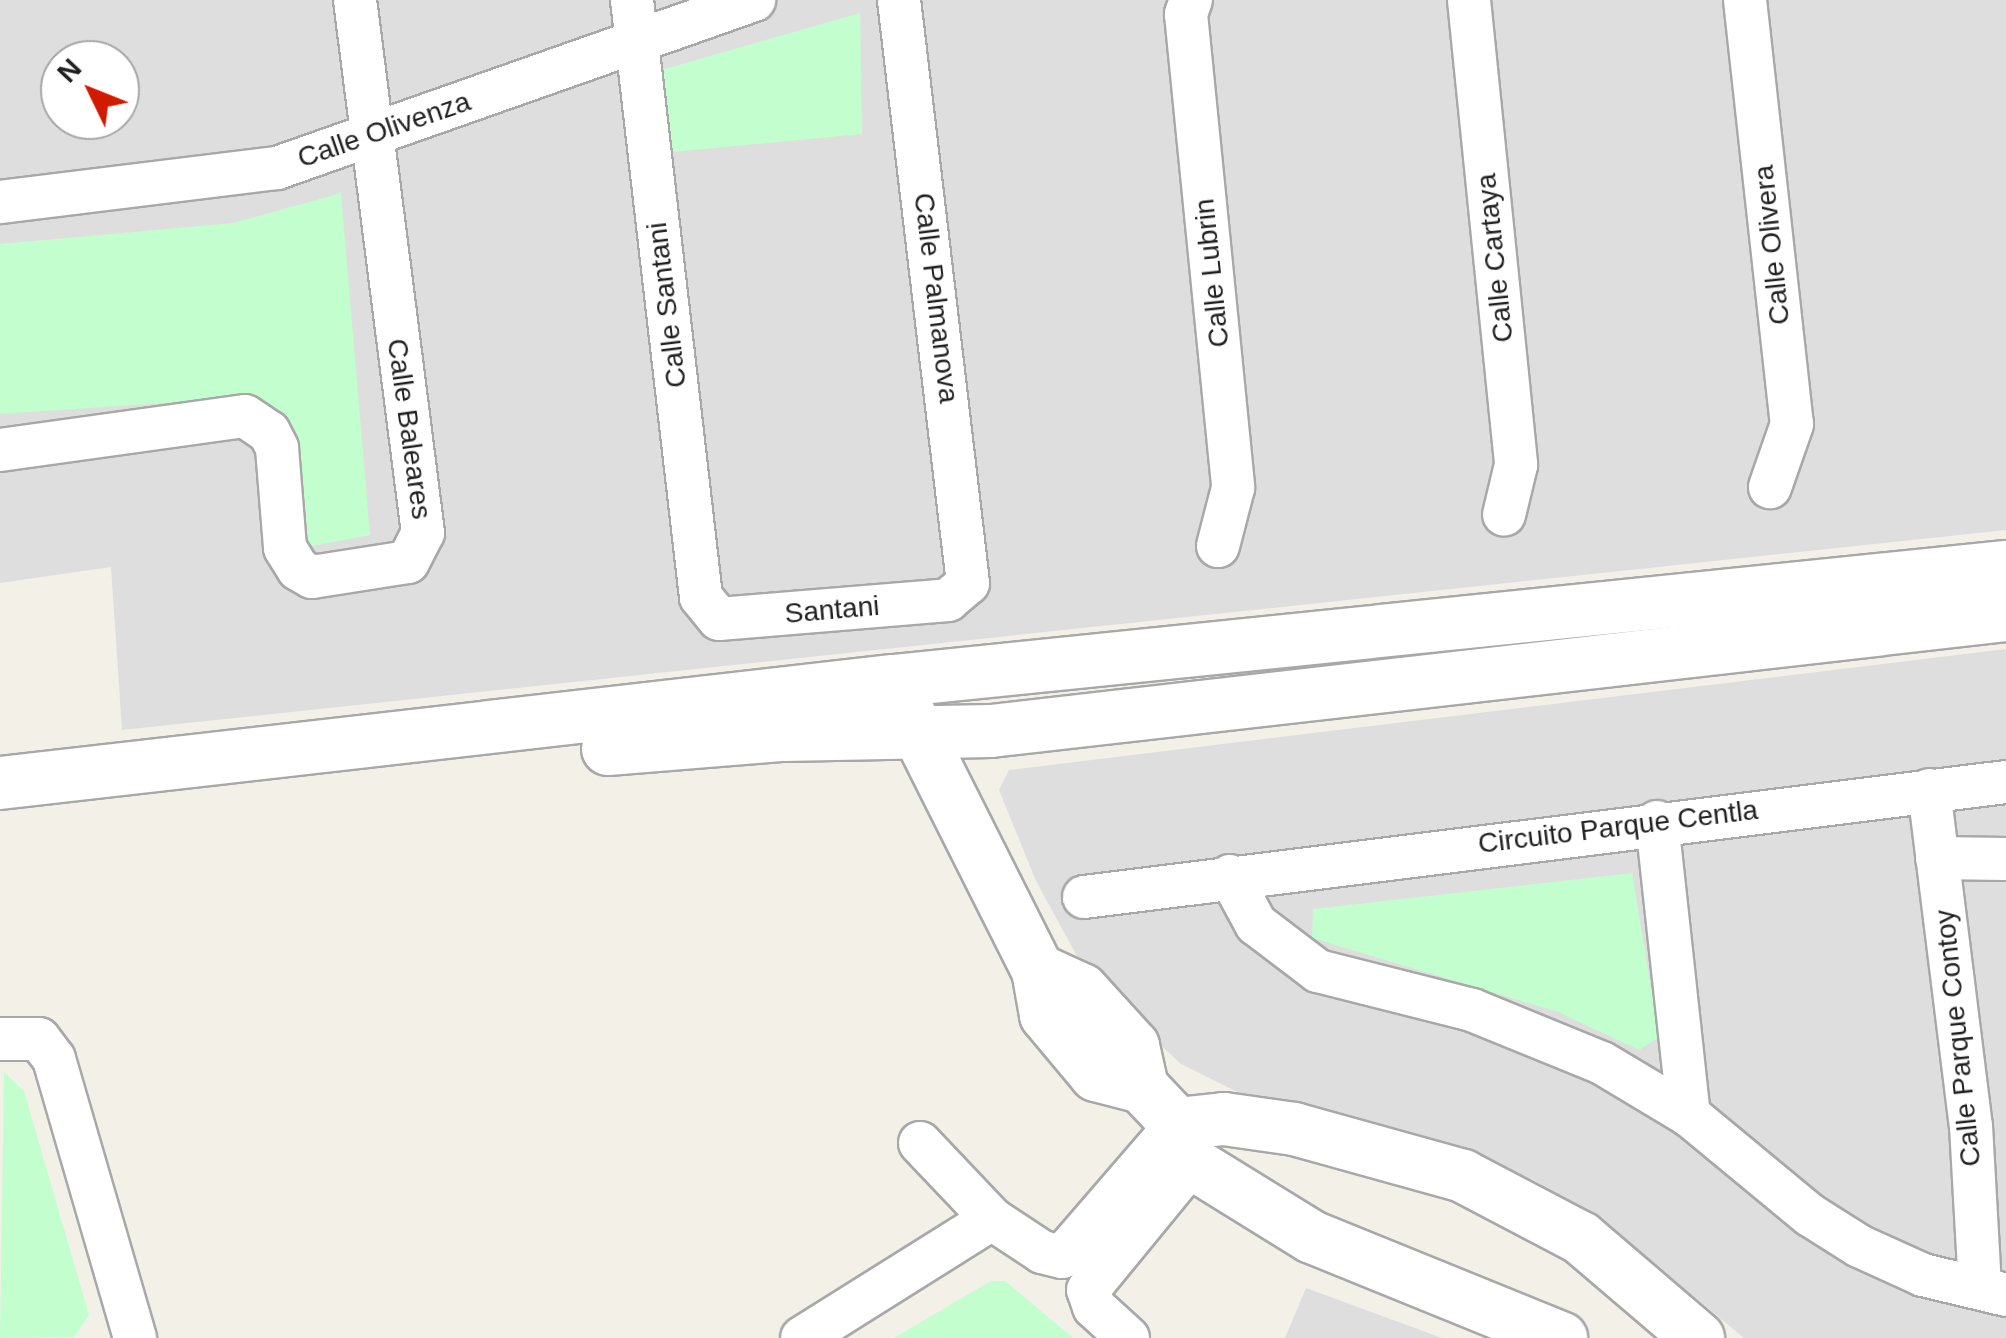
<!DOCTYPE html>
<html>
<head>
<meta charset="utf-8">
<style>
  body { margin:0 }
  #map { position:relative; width:2006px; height:1338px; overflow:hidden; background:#f2f0e7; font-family:Arial,sans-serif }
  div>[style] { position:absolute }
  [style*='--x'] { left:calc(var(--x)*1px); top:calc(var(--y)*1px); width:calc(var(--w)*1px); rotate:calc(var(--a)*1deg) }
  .residential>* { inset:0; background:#dfdede }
  .park>* { inset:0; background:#c2fece }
  .roads { filter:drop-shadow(2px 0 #a8a8a8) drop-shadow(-2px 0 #a8a8a8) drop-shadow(0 2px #a8a8a8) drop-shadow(0 -2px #a8a8a8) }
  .minor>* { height:42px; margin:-21px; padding:0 21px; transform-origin:21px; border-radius:21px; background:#fff }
  .tertiary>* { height:52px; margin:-26px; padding:0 26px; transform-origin:26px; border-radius:26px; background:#fff }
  span { translate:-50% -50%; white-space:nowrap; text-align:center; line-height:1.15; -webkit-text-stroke:8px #fff; paint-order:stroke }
  .street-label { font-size:28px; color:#212121 }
  .north { position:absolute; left:40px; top:40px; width:100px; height:100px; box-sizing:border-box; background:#fff; border:2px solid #a6a6a6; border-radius:50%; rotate:313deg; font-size:28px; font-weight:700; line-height:40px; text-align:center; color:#212121 }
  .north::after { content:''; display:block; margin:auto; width:35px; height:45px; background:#d21a00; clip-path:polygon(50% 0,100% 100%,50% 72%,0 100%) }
</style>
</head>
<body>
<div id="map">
  <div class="residential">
    <i style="clip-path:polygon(evenodd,0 0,2006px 0,2006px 530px,122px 730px,111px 567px,0 583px,0 0,60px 60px,120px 60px,120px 120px,60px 120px,60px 60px)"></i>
    <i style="clip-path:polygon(2006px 649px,2006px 1338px,1744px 1338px,1636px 1248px,1534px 1180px,1397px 1137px,1294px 1120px,1181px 1064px,1089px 978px,1036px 881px,999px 790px,1009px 770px)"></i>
    <i style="clip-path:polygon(1306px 1288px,1442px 1338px,1285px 1338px)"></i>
  </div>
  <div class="park">
    <i style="clip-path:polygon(860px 13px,862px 134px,661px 153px,661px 70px)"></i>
    <i style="clip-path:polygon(341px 193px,370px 535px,307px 547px,295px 443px,223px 399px,0 414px,0 244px,233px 223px)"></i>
    <i style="clip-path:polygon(1632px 873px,1659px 1037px,1639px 1050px,1558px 1012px,1312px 938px,1313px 909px)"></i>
    <i style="clip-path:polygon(4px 1072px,24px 1091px,89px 1315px,74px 1337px,0 1338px)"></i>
    <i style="clip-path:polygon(991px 1281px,1005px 1281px,1073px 1338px,894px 1338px)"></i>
  </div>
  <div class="roads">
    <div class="minor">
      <i style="--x:632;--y:0;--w:601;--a:83.41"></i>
      <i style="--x:701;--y:597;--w:28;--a:51"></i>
      <i style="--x:719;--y:619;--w:230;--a:-4.7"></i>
      <i style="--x:948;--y:600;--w:26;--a:-40"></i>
      <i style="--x:968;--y:583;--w:587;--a:-96.75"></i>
      <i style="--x:1191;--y:0;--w:15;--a:110"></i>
      <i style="--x:1186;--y:14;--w:476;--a:84.3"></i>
      <i style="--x:1233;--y:488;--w:60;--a:104.5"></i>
      <i style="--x:1469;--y:0;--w:467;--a:84.2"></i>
      <i style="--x:1516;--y:465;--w:51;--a:103.5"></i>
      <i style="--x:1745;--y:0;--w:427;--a:83.7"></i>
      <i style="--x:1792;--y:424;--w:67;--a:109.2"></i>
      <i style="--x:0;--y:202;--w:279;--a:-7"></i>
      <i style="--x:277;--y:168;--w:506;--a:-19.4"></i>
      <i style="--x:0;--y:450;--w:247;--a:-7.9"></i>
      <i style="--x:245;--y:416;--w:29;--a:34"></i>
      <i style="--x:269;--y:432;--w:18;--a:63"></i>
      <i style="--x:277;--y:448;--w:100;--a:85.4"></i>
      <i style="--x:285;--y:548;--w:25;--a:58"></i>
      <i style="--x:298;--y:569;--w:16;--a:30"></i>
      <i style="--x:312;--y:577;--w:97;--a:-8.9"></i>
      <i style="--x:408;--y:562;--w:33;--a:-63"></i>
      <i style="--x:423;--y:533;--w:537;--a:-97.27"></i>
      <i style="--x:1929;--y:790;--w:339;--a:82.9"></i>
      <i style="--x:1971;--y:1126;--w:161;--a:86.8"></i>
      <i style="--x:1657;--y:822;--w:295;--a:83.8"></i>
      <i style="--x:1937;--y:858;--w:69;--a:0.8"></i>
      <i style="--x:1230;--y:876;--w:55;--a:61.6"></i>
      <i style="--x:1256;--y:924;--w:78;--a:37.2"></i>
      <i style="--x:1318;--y:971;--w:159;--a:14.2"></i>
      <i style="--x:1472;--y:1010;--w:140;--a:22.2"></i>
      <i style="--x:1602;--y:1063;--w:101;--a:30.9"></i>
      <i style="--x:1689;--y:1115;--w:157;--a:39.6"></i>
      <i style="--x:1810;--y:1215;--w:58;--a:32.3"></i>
      <i style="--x:1859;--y:1246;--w:70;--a:24.4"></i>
      <i style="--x:1923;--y:1275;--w:85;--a:13.5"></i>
      <i style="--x:1084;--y:897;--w:929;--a:-7.11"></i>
      <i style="--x:0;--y:1039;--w:39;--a:0"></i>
      <i style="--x:39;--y:1039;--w:25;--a:53"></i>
      <i style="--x:54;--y:1059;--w:291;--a:73.8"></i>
      <i style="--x:920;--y:1143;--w:105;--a:46.5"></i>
      <i style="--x:992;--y:1219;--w:60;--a:33.4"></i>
      <i style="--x:1042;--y:1252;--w:21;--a:14"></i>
      <i style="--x:1062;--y:1257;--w:176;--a:-49.2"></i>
      <i style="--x:802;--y:1338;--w:224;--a:-32.1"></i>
      <i style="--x:1128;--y:1338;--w:46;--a:-137.6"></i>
      <i style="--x:1094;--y:1307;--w:18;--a:-109"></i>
      <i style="--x:1088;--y:1290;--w:164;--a:-50.7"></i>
    </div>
    <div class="tertiary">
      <i style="--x:906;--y:708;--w:293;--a:63.3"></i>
      <i style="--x:1038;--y:970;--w:46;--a:79.9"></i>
      <i style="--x:1046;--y:1015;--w:78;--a:50.2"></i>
      <i style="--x:1096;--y:1075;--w:48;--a:14.6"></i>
      <i style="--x:1142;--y:1087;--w:51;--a:46.6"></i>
      <i style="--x:1177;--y:1124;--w:42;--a:69"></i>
      <i style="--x:1192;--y:1163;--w:141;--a:31.7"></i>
      <i style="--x:1312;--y:1237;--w:269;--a:22.1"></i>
      <i style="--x:608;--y:749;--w:176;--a:-4.6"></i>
      <i style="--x:783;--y:735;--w:208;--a:-1.1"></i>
      <i style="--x:991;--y:731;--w:1022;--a:-6.52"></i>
      <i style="--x:0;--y:783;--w:899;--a:-6.52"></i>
      <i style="--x:893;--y:681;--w:1119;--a:-5.85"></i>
      <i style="--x:1038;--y:970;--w:48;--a:24.4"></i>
      <i style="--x:1082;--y:990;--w:76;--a:47.7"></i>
      <i style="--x:1133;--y:1046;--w:42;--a:77.6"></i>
      <i style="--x:1177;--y:1124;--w:47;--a:-6.1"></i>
      <i style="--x:1224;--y:1119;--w:71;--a:8.1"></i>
      <i style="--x:1294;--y:1129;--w:175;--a:15.5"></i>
      <i style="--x:1463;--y:1176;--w:133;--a:27.7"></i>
      <i style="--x:1581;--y:1238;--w:154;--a:40.5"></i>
    </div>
  </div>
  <div class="street-label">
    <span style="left:384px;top:130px;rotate:-19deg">Calle Olivenza</span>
    <span style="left:1772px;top:245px;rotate:-96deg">Calle Olivera</span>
    <span style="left:1495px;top:258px;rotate:-96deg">Calle Cartaya</span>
    <span style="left:1212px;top:273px;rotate:-96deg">Calle Lubrin</span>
    <span style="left:936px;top:298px;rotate:83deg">Calle Palmanova</span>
    <span style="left:667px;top:305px;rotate:-97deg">Calle Santani</span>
    <span style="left:409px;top:429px;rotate:82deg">Calle Baleares</span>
    <span style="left:832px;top:610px;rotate:-5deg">Santani</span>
    <span style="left:1618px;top:827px;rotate:-7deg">Circuito Parque Centla</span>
    <span style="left:1958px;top:1038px;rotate:-96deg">Calle Parque Contoy</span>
  </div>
  <div class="north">N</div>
</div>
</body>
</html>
